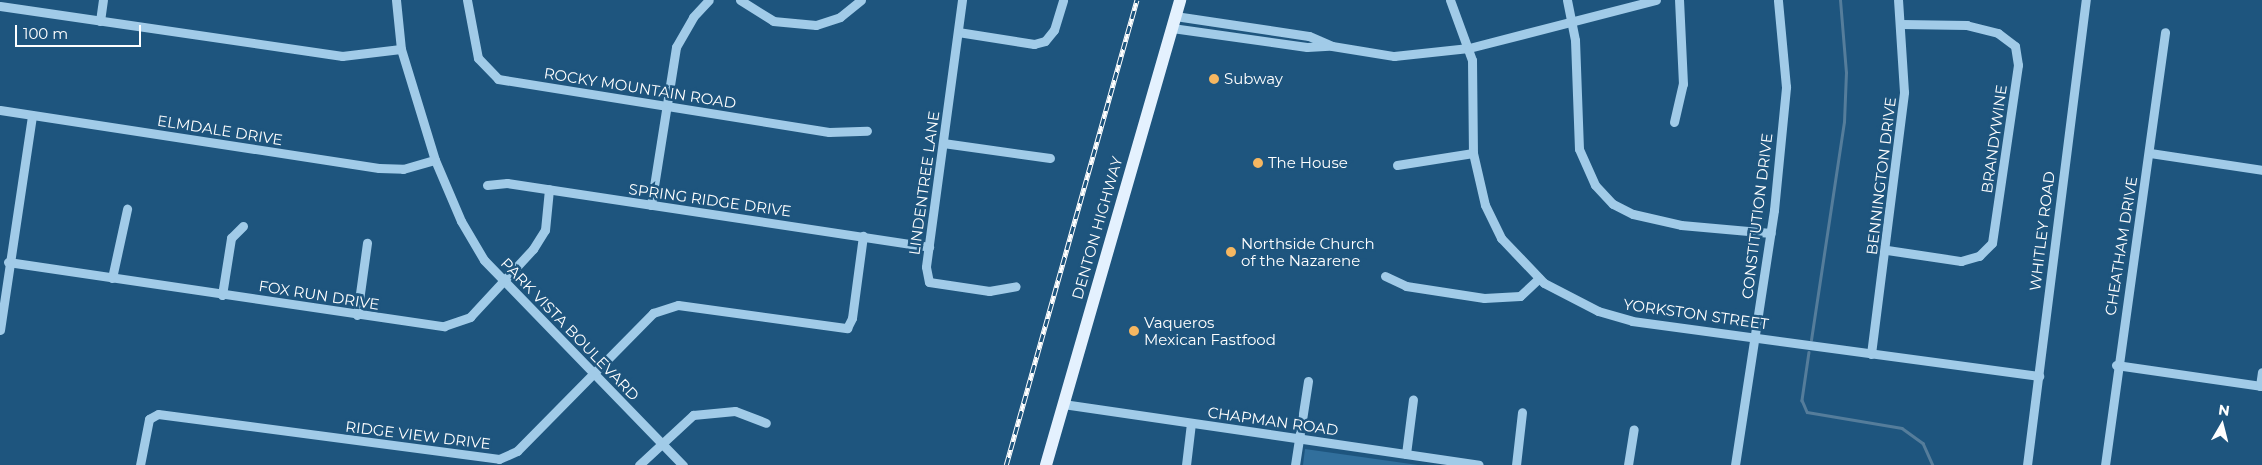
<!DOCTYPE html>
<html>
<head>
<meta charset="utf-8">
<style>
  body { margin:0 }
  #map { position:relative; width:2262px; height:465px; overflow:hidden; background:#1e557e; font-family:Montserrat,sans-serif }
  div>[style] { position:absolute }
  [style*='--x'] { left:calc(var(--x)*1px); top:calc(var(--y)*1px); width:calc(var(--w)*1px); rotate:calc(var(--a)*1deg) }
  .green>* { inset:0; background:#316f9c }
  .stream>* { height:2.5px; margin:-1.25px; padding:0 1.25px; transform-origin:1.25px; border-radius:1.25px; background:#557d9b }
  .minor>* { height:9px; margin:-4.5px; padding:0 4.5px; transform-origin:4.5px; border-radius:4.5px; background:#a1cbe8 }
  .major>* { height:12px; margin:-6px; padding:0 6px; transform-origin:6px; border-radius:6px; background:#e4f1fe }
  .rail>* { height:4.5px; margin-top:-2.25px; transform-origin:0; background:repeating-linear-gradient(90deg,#1e557e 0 8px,#fff 0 16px); box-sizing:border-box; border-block:1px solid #fff }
  .dots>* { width:14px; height:14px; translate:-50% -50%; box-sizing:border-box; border:2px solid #1e557e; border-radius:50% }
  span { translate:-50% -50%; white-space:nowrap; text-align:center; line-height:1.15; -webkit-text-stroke:5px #1e557e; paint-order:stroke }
  .poi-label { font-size:15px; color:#fff }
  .left { translate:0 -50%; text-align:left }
  .street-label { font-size:15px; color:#fff }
  .north { position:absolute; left:2197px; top:400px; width:50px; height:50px; -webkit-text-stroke:4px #1e557e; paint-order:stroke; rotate:8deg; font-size:14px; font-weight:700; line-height:20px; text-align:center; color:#fff }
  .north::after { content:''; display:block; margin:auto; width:18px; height:22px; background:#fff; clip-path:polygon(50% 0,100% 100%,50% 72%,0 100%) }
  .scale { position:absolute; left:15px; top:25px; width:126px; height:22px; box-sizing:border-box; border:2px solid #fff; border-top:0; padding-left:6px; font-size:15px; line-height:18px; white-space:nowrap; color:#fff; -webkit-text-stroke:4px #1e557e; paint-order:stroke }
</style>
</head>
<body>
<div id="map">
  <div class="green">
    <i style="clip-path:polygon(1305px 449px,1418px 465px,1303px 465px)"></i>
  </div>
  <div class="stream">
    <i style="--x:1811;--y:340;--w:220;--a:-81.4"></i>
    <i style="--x:1844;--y:122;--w:49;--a:-87.7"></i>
    <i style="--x:1846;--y:73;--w:73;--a:-94.7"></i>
    <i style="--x:1809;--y:352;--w:49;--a:98.3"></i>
    <i style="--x:1802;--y:400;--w:13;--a:67"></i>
    <i style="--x:1807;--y:412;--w:96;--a:9.6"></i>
    <i style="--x:1902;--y:428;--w:26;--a:36"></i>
    <i style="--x:1923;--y:443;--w:24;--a:66"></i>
  </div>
  <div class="minor">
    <i style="--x:396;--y:0;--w:49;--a:84.2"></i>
    <i style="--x:401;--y:49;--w:116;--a:73"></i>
    <i style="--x:435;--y:160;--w:66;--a:66.9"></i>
    <i style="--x:461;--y:221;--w:45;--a:59.5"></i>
    <i style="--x:484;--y:260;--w:286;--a:45.9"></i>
    <i style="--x:467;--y:0;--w:59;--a:79.3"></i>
    <i style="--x:478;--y:58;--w:29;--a:46"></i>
    <i style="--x:498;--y:79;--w:335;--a:9.1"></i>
    <i style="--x:829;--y:132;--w:38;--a:-2"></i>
    <i style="--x:740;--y:0;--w:39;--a:32"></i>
    <i style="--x:773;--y:21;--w:43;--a:5.3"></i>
    <i style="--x:816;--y:25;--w:25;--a:-18"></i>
    <i style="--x:840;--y:17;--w:27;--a:-39"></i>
    <i style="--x:962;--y:0;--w:269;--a:97.7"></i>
    <i style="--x:926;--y:267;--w:15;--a:79"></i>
    <i style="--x:929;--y:282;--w:61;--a:8.5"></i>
    <i style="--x:989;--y:291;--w:27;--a:-10"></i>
    <i style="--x:1450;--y:0;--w:64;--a:69.9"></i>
    <i style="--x:1472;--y:60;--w:93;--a:89.4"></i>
    <i style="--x:1473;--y:153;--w:53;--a:77"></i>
    <i style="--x:1485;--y:205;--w:37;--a:64"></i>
    <i style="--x:1501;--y:238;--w:62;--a:46.3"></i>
    <i style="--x:1544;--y:283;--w:61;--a:27.4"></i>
    <i style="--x:1598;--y:311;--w:35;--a:16"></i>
    <i style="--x:1632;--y:321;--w:411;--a:7.7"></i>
    <i style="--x:1567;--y:0;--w:41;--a:78.7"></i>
    <i style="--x:1575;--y:40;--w:109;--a:87.9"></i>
    <i style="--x:1579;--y:149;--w:39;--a:66"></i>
    <i style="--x:1595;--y:185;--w:26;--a:47"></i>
    <i style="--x:1613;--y:204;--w:22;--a:27"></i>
    <i style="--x:1633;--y:214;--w:49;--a:12.9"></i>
    <i style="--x:1681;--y:225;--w:90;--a:5.1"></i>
    <i style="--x:0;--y:6;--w:346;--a:8.3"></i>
    <i style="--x:342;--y:56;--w:59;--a:-6.8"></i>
    <i style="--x:1175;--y:16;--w:135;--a:8.5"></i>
    <i style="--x:1309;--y:36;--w:25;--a:23"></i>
    <i style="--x:1332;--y:46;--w:63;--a:9.2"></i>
    <i style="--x:1394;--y:56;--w:75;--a:-6.1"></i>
    <i style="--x:1469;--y:48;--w:193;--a:-14.4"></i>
    <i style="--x:100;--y:21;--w:21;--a:-82"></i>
    <i style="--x:1172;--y:28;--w:136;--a:8"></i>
    <i style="--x:1307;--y:47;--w:22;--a:-3"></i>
    <i style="--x:958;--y:32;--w:77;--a:9"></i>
    <i style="--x:1034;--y:44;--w:11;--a:-15"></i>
    <i style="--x:1045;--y:41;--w:14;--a:-51"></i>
    <i style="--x:1054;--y:30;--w:31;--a:-73"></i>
    <i style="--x:0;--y:110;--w:383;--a:8.7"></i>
    <i style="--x:379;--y:168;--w:24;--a:2"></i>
    <i style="--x:403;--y:169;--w:33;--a:-16"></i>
    <i style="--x:1674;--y:122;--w:39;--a:-77"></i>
    <i style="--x:1683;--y:84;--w:84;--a:-92.7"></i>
    <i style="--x:943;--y:143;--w:108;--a:8"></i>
    <i style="--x:2150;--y:153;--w:113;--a:8.6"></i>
    <i style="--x:1397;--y:165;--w:77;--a:-9"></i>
    <i style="--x:487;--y:185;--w:20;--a:-6"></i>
    <i style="--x:507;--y:183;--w:427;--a:8.6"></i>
    <i style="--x:651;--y:205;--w:160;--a:-81"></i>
    <i style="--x:676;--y:47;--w:34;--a:-60"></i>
    <i style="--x:693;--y:17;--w:23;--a:-47"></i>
    <i style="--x:1887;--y:250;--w:75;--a:8.5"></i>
    <i style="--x:1961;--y:261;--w:19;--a:-16"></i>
    <i style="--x:1979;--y:256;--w:18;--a:-45"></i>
    <i style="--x:1992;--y:243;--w:180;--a:-81.7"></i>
    <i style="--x:2018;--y:65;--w:19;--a:-99"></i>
    <i style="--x:2015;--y:46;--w:21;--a:-143"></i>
    <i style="--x:1998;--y:33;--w:32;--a:-166"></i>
    <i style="--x:1967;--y:25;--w:66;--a:-179.1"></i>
    <i style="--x:8;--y:262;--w:441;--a:8.4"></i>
    <i style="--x:444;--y:326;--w:28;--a:-19"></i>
    <i style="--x:470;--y:317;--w:93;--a:-47.2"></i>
    <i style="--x:533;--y:249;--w:22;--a:-58"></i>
    <i style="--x:545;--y:230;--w:41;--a:-84.4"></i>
    <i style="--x:1385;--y:276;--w:23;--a:25"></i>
    <i style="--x:1406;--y:286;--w:79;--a:8.7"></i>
    <i style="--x:1484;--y:298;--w:36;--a:-3"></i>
    <i style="--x:1520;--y:296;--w:26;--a:-43"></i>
    <i style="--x:112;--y:278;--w:71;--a:-77.7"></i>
    <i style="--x:222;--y:295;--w:58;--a:-81"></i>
    <i style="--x:231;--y:238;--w:17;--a:-45"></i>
    <i style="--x:357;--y:315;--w:73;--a:-82.1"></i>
    <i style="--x:0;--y:330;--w:217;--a:-81.5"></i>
    <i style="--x:1871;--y:354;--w:264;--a:-82.8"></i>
    <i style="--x:1904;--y:92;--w:92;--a:-93.7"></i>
    <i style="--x:2116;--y:365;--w:148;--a:8.2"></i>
    <i style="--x:2260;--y:386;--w:14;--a:-82"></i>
    <i style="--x:1063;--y:404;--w:420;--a:8.3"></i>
    <i style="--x:1406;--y:454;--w:55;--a:-82.7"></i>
    <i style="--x:140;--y:465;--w:47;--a:-78.9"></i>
    <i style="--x:149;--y:419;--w:10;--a:-29"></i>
    <i style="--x:158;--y:414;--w:344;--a:7.5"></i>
    <i style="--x:499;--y:459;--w:20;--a:-24"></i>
    <i style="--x:517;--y:451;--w:194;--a:-45.4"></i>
    <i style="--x:653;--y:313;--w:26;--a:-18"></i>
    <i style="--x:678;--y:305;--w:171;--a:7.8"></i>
    <i style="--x:847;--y:328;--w:11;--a:-63"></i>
    <i style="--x:852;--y:318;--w:83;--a:-82.4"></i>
    <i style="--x:639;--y:465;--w:74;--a:-42.8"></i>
    <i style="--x:693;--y:415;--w:42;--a:-5.4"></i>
    <i style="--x:735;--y:411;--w:33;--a:21"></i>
    <i style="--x:1186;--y:465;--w:42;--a:-83.2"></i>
    <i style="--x:1295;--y:465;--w:85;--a:-81.2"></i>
    <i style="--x:1516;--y:465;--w:53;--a:-83.5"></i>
    <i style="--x:1628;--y:465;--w:36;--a:-81"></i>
    <i style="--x:1735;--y:465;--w:258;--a:-81.3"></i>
    <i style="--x:1774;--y:210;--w:124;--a:-84.4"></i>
    <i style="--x:1786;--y:87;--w:87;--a:-95.3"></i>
    <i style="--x:2027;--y:465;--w:469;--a:-82.8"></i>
    <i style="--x:2105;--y:465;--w:437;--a:-82.1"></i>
  </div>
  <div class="major">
    <i style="--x:1046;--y:465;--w:484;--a:-73.9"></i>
  </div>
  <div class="rail">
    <i style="--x:1006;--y:465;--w:483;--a:-74.3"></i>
  </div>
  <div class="dots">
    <i style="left:1214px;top:79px;background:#f6b761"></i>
    <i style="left:1258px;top:163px;background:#f6b761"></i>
    <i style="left:1231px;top:252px;background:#f6b761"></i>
    <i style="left:1134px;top:331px;background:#f6b761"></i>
  </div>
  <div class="poi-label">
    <span class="left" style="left:1224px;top:79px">Subway</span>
    <span class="left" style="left:1268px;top:163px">The House</span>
    <span class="left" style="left:1241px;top:252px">Northside Church<br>of the Nazarene</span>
    <span class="left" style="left:1144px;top:331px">Vaqueros<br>Mexican Fastfood</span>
  </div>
  <div class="street-label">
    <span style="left:640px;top:88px;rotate:9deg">ROCKY MOUNTAIN ROAD</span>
    <span style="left:220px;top:130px;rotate:9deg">ELMDALE DRIVE</span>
    <span style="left:1994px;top:139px;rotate:-82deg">BRANDYWINE</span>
    <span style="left:1881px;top:176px;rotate:-83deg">BENNINGTON DRIVE</span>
    <span style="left:924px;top:183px;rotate:-82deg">LINDENTREE LANE</span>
    <span style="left:710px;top:200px;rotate:8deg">SPRING RIDGE DRIVE</span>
    <span style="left:1757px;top:216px;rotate:-83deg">CONSTITUTION DRIVE</span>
    <span style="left:1097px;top:228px;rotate:-74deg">DENTON HIGHWAY</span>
    <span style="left:2042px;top:231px;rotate:-83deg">WHITLEY ROAD</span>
    <span style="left:2121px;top:246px;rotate:-81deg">CHEATHAM DRIVE</span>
    <span style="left:319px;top:295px;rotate:9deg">FOX RUN DRIVE</span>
    <span style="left:1696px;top:314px;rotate:8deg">YORKSTON STREET</span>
    <span style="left:570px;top:329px;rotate:46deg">PARK VISTA BOULEVARD</span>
    <span style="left:1273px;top:421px;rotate:8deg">CHAPMAN ROAD</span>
    <span style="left:418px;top:435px;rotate:7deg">RIDGE VIEW DRIVE</span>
  </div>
  <div class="north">N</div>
  <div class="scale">100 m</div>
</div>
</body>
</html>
